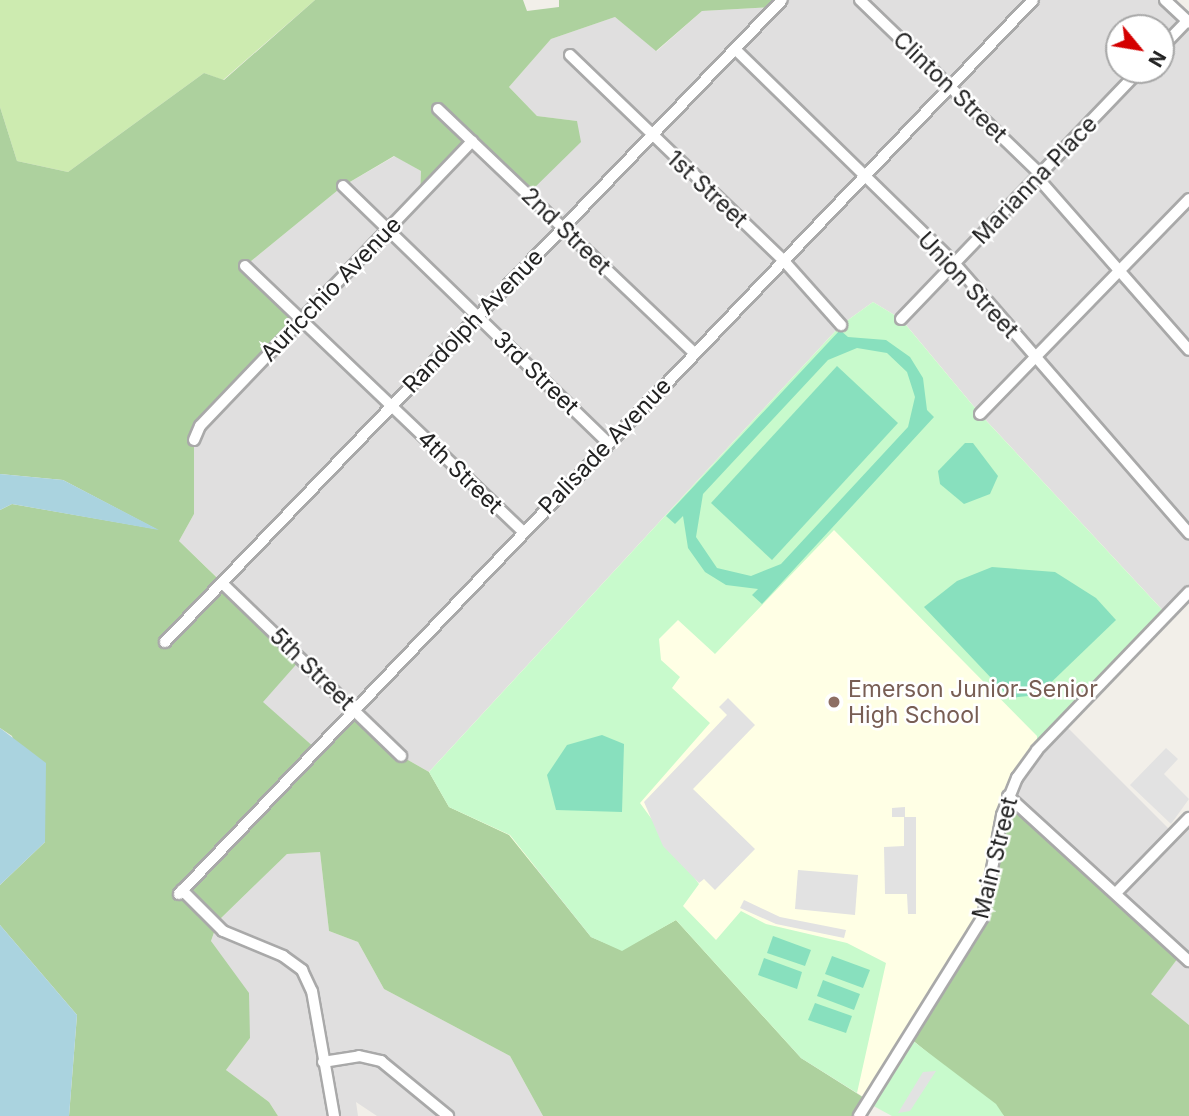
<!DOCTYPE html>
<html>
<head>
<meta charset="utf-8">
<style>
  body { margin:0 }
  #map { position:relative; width:1189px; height:1116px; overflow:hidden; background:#f2efe9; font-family:Inter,sans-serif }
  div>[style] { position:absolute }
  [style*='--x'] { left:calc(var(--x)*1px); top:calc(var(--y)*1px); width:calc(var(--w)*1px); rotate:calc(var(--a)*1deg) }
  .residential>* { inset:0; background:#e0dfdf }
  .education>* { inset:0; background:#ffffe5 }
  .grass>* { inset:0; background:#cdebb0 }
  .forest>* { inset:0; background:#add19e }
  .park>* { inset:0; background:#c8facc }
  .pitch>* { inset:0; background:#88e0be }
  .parking>* { inset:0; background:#e2e2e2 }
  .water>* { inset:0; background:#aad3df }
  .roads { filter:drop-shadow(2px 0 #a9a9a9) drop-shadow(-2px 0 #a9a9a9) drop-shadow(0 2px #a9a9a9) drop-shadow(0 -2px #a9a9a9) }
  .minor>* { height:10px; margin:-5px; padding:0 5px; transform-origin:5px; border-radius:5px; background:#fff }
  .dots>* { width:19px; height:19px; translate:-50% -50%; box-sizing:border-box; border:4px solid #fff; border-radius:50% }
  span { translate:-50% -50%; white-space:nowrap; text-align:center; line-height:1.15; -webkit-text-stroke:5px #fff; paint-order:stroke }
  .street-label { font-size:23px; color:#222 }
  .education-label { font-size:23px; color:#785e54 }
  .left { translate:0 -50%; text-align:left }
  .north { position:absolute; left:1105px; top:14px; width:70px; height:70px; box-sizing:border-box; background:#fff; border:2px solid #a7a7a7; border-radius:50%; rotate:120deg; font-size:19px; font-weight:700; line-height:28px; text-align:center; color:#222 }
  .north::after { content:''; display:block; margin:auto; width:24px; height:32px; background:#d40000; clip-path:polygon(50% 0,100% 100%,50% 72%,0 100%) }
</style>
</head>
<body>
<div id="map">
  <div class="residential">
    <i style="clip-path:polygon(evenodd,782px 0,1165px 0,1189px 22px,1189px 592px,1167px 615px,980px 414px,901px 319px,841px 325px,429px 772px,401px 756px,316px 750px,262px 702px,301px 658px,179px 541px,194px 514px,194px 440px,245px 266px,343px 186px,395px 156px,421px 171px,420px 195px,472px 141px,577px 121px,537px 116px,509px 87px,551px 39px,615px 17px,657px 51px,702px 11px,775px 7px,782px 0,1119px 28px,1161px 28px,1161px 70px,1119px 70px,1119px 28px)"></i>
    <i style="clip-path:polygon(1063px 723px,1173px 833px,1189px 818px,1189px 1025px,1150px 994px,1181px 954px,1008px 796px)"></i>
    <i style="clip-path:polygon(320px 852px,329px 931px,358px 942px,384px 989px,510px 1056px,543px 1116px,377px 1116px,356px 1102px,358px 1116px,278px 1116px,269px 1102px,226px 1070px,250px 1038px,211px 941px,218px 921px,287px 854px)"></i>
  </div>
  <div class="education">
    <i style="clip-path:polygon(873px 302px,901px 319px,980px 414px,1167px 615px,1017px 778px,990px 898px,869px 1101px,449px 807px,429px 772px,841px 325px)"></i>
  </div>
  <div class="grass">
    <i style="clip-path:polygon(0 0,315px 0,223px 80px,204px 73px,68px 172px,17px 161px,0 107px)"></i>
  </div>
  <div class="forest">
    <i style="clip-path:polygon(315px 0,523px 0,527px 11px,559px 7px,559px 0,782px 0,775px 7px,702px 11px,656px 51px,615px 17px,551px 39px,509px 87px,537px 116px,577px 121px,581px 142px,528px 194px,472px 141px,420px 196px,421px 171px,394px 156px,343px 186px,245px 266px,301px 320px,194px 440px,194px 514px,179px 541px,301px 659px,263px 702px,316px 749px,354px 710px,401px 756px,429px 772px,449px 807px,509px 835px,591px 937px,622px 950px,676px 920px,801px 1058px,869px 1101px,859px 1116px,543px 1116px,510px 1056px,384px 989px,358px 942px,329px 931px,320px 852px,287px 854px,218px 921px,211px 941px,249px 993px,250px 1038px,226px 1070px,269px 1102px,278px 1116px,69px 1116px,77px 1015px,0 925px,0 885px,45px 842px,12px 736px,0 728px,0 510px,12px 504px,156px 529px,63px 480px,0 474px,0 107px,17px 161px,68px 172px,204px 73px,224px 80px)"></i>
    <i style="clip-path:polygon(1008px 796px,1181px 954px,1151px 994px,1189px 1025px,1189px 1116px,1004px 1116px,910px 1038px,975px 935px)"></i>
  </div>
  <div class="park">
    <i style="clip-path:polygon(873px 302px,901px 319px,980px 414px,1167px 615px,1037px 750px,1037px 736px,834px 530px,715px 654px,678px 620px,659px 639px,661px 660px,680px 677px,672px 688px,710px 723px,640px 803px,699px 884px,683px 906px,716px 940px,741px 911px,766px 924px,847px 943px,886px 963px,857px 1093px,801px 1058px,676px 920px,622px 951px,591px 937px,510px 835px,449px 807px,429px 772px,841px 325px)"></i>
    <i style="clip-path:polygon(909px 1038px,996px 1104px,1004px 1116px,892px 1116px,868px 1103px)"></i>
  </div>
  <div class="pitch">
    <i style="clip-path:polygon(evenodd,840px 330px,848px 337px,886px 340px,910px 357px,923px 378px,927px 410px,934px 417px,762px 604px,752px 595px,758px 589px,726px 585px,705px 572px,688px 548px,683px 516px,675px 524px,666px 516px,840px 330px,857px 348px,887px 353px,907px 372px,915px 397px,908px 427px,781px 564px,751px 576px,717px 568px,696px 537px,703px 494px,828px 360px,857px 348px)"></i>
    <i style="clip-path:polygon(837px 366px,898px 423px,772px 560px,711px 503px)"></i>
    <i style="clip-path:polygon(965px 443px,973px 443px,998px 476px,990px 494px,964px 504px,940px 484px,938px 471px)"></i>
    <i style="clip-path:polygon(992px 567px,1055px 572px,1096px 598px,1116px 620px,1038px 695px,1010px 698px,924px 607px,957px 581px)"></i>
    <i style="clip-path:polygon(602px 735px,624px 744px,622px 812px,556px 810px,547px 775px,567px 745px)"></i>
    <i style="clip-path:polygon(773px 936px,811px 950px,805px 966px,767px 953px)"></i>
    <i style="clip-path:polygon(832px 956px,870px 970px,863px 988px,825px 974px)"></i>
    <i style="clip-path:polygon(764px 958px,802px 972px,797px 989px,758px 975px)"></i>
    <i style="clip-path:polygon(823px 980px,860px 994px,854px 1010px,817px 996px)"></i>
    <i style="clip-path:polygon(815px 1003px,852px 1016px,846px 1033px,808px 1020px)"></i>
  </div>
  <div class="parking">
    <i style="clip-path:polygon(728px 698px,755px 725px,693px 789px,755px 849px,715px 890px,704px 879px,699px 883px,663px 846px,644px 802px,727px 715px,719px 707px)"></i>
    <i style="clip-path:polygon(1166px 748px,1178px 759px,1164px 774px,1189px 799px,1171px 824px,1130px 785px)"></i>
    <i style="clip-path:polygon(905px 807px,905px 817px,916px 817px,916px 914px,908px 914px,907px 894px,885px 894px,884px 847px,904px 846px,904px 817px,892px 817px,892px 808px)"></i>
    <i style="clip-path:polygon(798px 870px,858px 875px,855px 915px,795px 909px)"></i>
    <i style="clip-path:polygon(744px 900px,780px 917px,846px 930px,844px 938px,776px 924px,740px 908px)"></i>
    <i style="clip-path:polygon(936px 1071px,910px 1111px,898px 1113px,923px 1072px)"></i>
  </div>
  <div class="water">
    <i style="clip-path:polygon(0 474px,63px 480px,159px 530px,12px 504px,0 510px)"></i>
    <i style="clip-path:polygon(0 728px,46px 763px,45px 842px,0 885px)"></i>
    <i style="clip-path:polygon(0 925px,77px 1015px,69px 1116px,0 1116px)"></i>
  </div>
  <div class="roads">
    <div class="minor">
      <i style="--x:860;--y:0;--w:250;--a:44"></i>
      <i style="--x:1165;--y:0;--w:33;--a:43"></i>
      <i style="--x:1161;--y:48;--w:37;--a:-46"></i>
      <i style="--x:735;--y:49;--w:308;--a:44.3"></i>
      <i style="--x:955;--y:264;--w:357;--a:49"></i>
      <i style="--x:570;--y:55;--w:297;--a:43.9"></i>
      <i style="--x:784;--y:261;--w:86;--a:48.3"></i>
      <i style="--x:438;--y:109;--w:354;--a:43.6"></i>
      <i style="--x:1037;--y:177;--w:230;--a:48.7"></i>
      <i style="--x:343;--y:186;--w:369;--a:44.1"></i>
      <i style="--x:245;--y:266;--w:385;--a:43.7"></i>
      <i style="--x:901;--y:319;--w:345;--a:-46.2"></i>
      <i style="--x:980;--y:414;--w:300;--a:-45.8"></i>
      <i style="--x:194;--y:440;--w:15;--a:-67"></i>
      <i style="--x:200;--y:426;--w:394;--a:-46.3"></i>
      <i style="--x:222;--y:583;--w:249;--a:44"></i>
      <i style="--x:165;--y:642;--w:890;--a:-46.14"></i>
      <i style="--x:1008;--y:796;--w:245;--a:42.4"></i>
      <i style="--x:182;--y:890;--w:58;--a:45"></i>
      <i style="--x:223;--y:931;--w:65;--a:22.6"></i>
      <i style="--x:283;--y:956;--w:24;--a:36"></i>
      <i style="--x:302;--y:970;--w:23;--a:65"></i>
      <i style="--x:312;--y:991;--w:127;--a:80"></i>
      <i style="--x:1116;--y:893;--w:105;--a:-45.8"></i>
      <i style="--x:179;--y:894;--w:1236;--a:-46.31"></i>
      <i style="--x:323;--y:1062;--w:36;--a:-9"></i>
      <i style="--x:359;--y:1056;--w:23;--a:13"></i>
      <i style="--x:381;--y:1061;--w:87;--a:39.4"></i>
      <i style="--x:859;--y:1116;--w:234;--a:-58.1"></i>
      <i style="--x:983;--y:917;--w:104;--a:-79.4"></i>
      <i style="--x:1002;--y:815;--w:40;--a:-68"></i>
      <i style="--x:1017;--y:778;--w:34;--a:-54"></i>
      <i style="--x:1037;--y:750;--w:219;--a:-46.1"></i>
    </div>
  </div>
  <div class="dots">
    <i style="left:834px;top:702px;background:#8d6e63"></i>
  </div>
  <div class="street-label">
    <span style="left:950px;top:87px;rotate:44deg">Clinton Street</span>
    <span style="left:1035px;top:180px;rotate:-46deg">Marianna Place</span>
    <span style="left:707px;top:189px;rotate:43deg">1st Street</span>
    <span style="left:566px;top:231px;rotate:44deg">2nd Street</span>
    <span style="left:968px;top:285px;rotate:47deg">Union Street</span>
    <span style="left:331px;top:289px;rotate:-46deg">Auricchio Avenue</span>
    <span style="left:473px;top:321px;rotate:-46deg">Randolph Avenue</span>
    <span style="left:536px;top:373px;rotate:44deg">3rd Street</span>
    <span style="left:605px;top:446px;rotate:-46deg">Palisade Avenue</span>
    <span style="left:460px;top:472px;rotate:44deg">4th Street</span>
    <span style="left:312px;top:669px;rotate:44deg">5th Street</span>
    <span style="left:995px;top:858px;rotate:-76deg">Main Street</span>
  </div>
  <div class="education-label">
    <span class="left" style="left:848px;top:702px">Emerson Junior-Senior<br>High School</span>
  </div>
  <div class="north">N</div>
</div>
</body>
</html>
